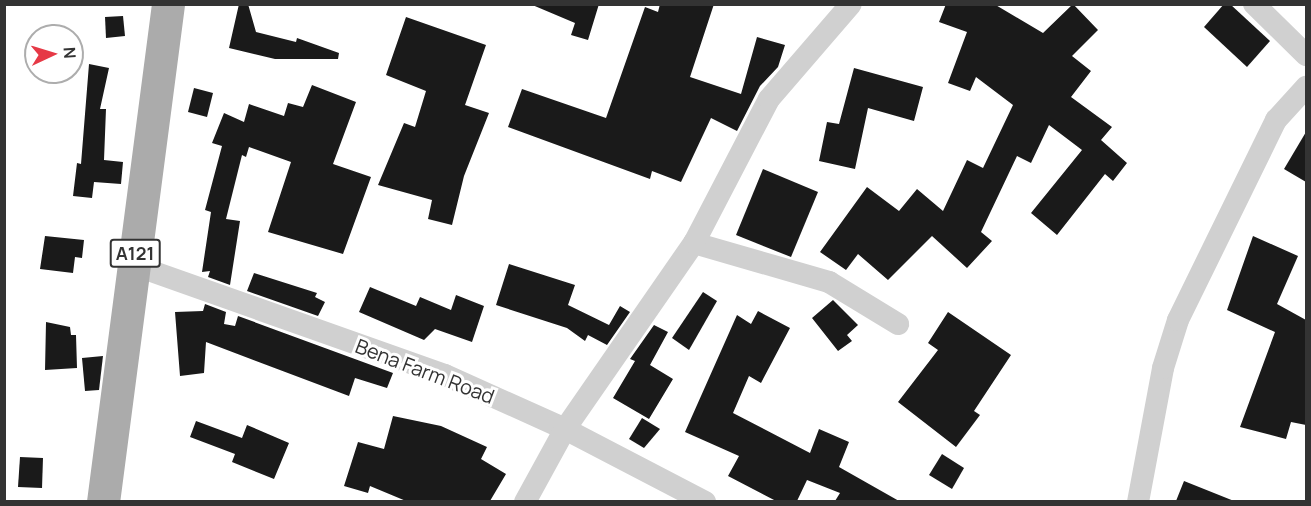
<!DOCTYPE html>
<html>
<head>
<meta charset="utf-8">
<style>
  body { margin:0 }
  #map { position:relative; width:1311px; height:506px; overflow:hidden; background:#fff; font-family:Manrope,sans-serif }
  div>[style] { position:absolute }
  [style*='--x'] { left:calc(var(--x)*1px); top:calc(var(--y)*1px); width:calc(var(--w)*1px); rotate:calc(var(--a)*1deg) }
  .building>* { inset:0; background:#1a1a1a }
  .street>* { height:22px; margin:-11px; padding:0 11px; transform-origin:11px; border-radius:11px; background:#d0d0d0 }
  .primary>* { height:33px; margin:-16.5px; padding:0 16.5px; transform-origin:16.5px; border-radius:16.5px; background:#ababab }
  span { translate:-50% -50%; white-space:nowrap; text-align:center; line-height:1.15; -webkit-text-stroke:6px #fff; paint-order:stroke }
  .shield-label span { padding:2px 4px; background:#fff; border:2px solid; border-radius:4px; -webkit-text-stroke-width:0 }
  .shield-label { font-size:18px; color:#333; font-weight:700 }
  .street-label { font-size:20px; color:#333 }
  .frame { position:absolute; inset:0; border:6px solid #333; pointer-events:none }
  .north { position:absolute; left:24px; top:24px; width:60px; height:60px; box-sizing:border-box; background:#fff; border:2px solid #adadad; border-radius:50%; rotate:86deg; font-size:16px; font-weight:700; line-height:24px; text-align:center; color:#333 }
  .north::after { content:''; display:block; margin:auto; width:21px; height:27px; background:#e63946; clip-path:polygon(50% 0,100% 100%,50% 72%,0 100%) }
</style>
</head>
<body>
<div id="map">
  <div class="building">
    <i style="clip-path:polygon(239px 4px,248px 4px,256px 32px,296px 42px,297px 38px,339px 53px,338px 59px,275px 59px,229px 48px)"></i>
    <i style="clip-path:polygon(530px 4px,599px 4px,588px 40px,571px 35px,575px 23px)"></i>
    <i style="clip-path:polygon(660px 4px,714px 4px,690px 77px,741px 94px,757px 37px,785px 45px,778px 67px,760px 86px,737px 131px,711px 118px,681px 182px,652px 171px,650px 179px,508px 127px,522px 89px,606px 118px,645px 7px,658px 12px)"></i>
    <i style="clip-path:polygon(946px 4px,994px 4px,1043px 33px,1073px 4px,1098px 30px,1072px 56px,1091px 71px,1071px 97px,1112px 127px,1101px 140px,1127px 163px,1113px 181px,1105px 174px,1057px 235px,1031px 213px,1082px 150px,1049px 125px,1031px 163px,1017px 156px,981px 232px,992px 241px,967px 268px,932px 236px,888px 280px,858px 254px,846px 270px,820px 252px,867px 187px,899px 211px,917px 189px,943px 211px,967px 160px,983px 168px,1013px 105px,976px 77px,970px 91px,948px 83px,967px 32px,939px 22px)"></i>
    <i style="clip-path:polygon(1224px 4px,1230px 4px,1270px 41px,1247px 67px,1204px 27px)"></i>
    <i style="clip-path:polygon(123px 16px,125px 36px,106px 38px,105px 17px)"></i>
    <i style="clip-path:polygon(406px 17px,486px 45px,465px 105px,489px 113px,464px 176px,452px 225px,428px 219px,432px 200px,378px 185px,404px 123px,415px 127px,426px 91px,386px 75px)"></i>
    <i style="clip-path:polygon(89px 64px,109px 68px,100px 109px,106px 109px,104px 160px,123px 162px,121px 184px,94px 182px,92px 198px,73px 196px,77px 163px,81px 164px)"></i>
    <i style="clip-path:polygon(854px 68px,923px 87px,914px 121px,868px 108px,855px 169px,819px 161px,827px 122px,839px 124px)"></i>
    <i style="clip-path:polygon(312px 85px,356px 102px,333px 164px,371px 177px,343px 254px,268px 232px,291px 162px,249px 147px,246px 157px,242px 155px,226px 219px,240px 221px,230px 285px,208px 277px,210px 271px,202px 272px,211px 212px,205px 210px,222px 146px,212px 143px,224px 113px,244px 122px,249px 104px,284px 116px,288px 103px,303px 107px)"></i>
    <i style="clip-path:polygon(194px 88px,213px 93px,207px 117px,188px 112px)"></i>
    <i style="clip-path:polygon(1306px 132px,1306px 182px,1284px 169px)"></i>
    <i style="clip-path:polygon(763px 169px,818px 192px,791px 257px,736px 235px)"></i>
    <i style="clip-path:polygon(45px 236px,84px 240px,82px 258px,75px 257px,73px 273px,40px 269px)"></i>
    <i style="clip-path:polygon(1253px 236px,1298px 256px,1277px 304px,1306px 320px,1306px 425px,1291px 422px,1286px 439px,1240px 427px,1275px 332px,1227px 310px)"></i>
    <i style="clip-path:polygon(509px 264px,575px 285px,568px 305px,609px 325px,620px 306px,630px 312px,607px 345px,588px 335px,585px 341px,567px 328px,496px 305px)"></i>
    <i style="clip-path:polygon(254px 273px,317px 293px,315px 297px,325px 302px,318px 316px,247px 291px)"></i>
    <i style="clip-path:polygon(370px 287px,416px 306px,420px 297px,451px 310px,456px 295px,484px 306px,472px 342px,435px 329px,424px 340px,359px 312px)"></i>
    <i style="clip-path:polygon(703px 292px,717px 301px,689px 350px,672px 338px)"></i>
    <i style="clip-path:polygon(833px 300px,858px 325px,847px 335px,852px 341px,838px 351px,812px 318px)"></i>
    <i style="clip-path:polygon(205px 304px,226px 312px,224px 324px,235px 326px,238px 316px,393px 373px,387px 388px,355px 378px,349px 396px,206px 342px,204px 373px,180px 376px,175px 312px,203px 311px)"></i>
    <i style="clip-path:polygon(758px 311px,790px 328px,761px 383px,749px 376px,733px 413px,810px 453px,819px 429px,849px 442px,839px 467px,899px 501px,835px 501px,840px 493px,807px 480px,797px 501px,776px 501px,728px 476px,739px 456px,685px 432px,737px 315px,751px 324px)"></i>
    <i style="clip-path:polygon(948px 312px,1011px 355px,974px 411px,980px 415px,956px 447px,898px 402px,938px 350px,928px 343px)"></i>
    <i style="clip-path:polygon(46px 322px,70px 327px,71px 335px,76px 335px,77px 368px,45px 370px)"></i>
    <i style="clip-path:polygon(654px 325px,668px 332px,650px 365px,673px 379px,649px 419px,613px 398px,635px 361px,630px 359px)"></i>
    <i style="clip-path:polygon(103px 356px,99px 390px,85px 391px,82px 358px)"></i>
    <i style="clip-path:polygon(393px 416px,441px 426px,487px 447px,481px 459px,506px 474px,490px 501px,406px 501px,370px 486px,368px 493px,344px 486px,358px 442px,384px 449px)"></i>
    <i style="clip-path:polygon(642px 418px,660px 429px,644px 448px,629px 439px)"></i>
    <i style="clip-path:polygon(196px 421px,242px 438px,247px 425px,289px 443px,274px 479px,232px 462px,235px 454px,190px 437px)"></i>
    <i style="clip-path:polygon(942px 454px,964px 468px,952px 489px,929px 475px)"></i>
    <i style="clip-path:polygon(20px 457px,43px 458px,42px 488px,18px 487px)"></i>
    <i style="clip-path:polygon(1184px 481px,1234px 501px,1176px 501px)"></i>
  </div>
  <div class="street">
    <i style="--x:1254;--y:4;--w:73;--a:44.4"></i>
    <i style="--x:694;--y:243;--w:141;--a:16.1"></i>
    <i style="--x:829;--y:282;--w:81;--a:31.3"></i>
    <i style="--x:134;--y:265;--w:330;--a:19.5"></i>
    <i style="--x:445;--y:375;--w:132;--a:24.2"></i>
    <i style="--x:565;--y:429;--w:158;--a:27.5"></i>
    <i style="--x:525;--y:502;--w:83;--a:-61.3"></i>
    <i style="--x:565;--y:429;--w:226;--a:-55.3"></i>
    <i style="--x:694;--y:243;--w:162;--a:-62.5"></i>
    <i style="--x:769;--y:99;--w:125;--a:-49.2"></i>
    <i style="--x:1138;--y:502;--w:136;--a:-79.4"></i>
    <i style="--x:1163;--y:368;--w:50;--a:-72.6"></i>
    <i style="--x:1178;--y:320;--w:223;--a:-63.9"></i>
    <i style="--x:1276;--y:120;--w:45;--a:-47.7"></i>
  </div>
  <div class="primary">
    <i style="--x:103;--y:502;--w:502;--a:-82.56"></i>
  </div>
  <div class="shield-label">
    <span style="left:135px;top:253px">A121</span>
  </div>
  <div class="street-label">
    <span style="left:425px;top:371px;rotate:21deg">Bena Farm Road</span>
  </div>
  <div class="frame"></div>
  <div class="north">N</div>
</div>
</body>
</html>
